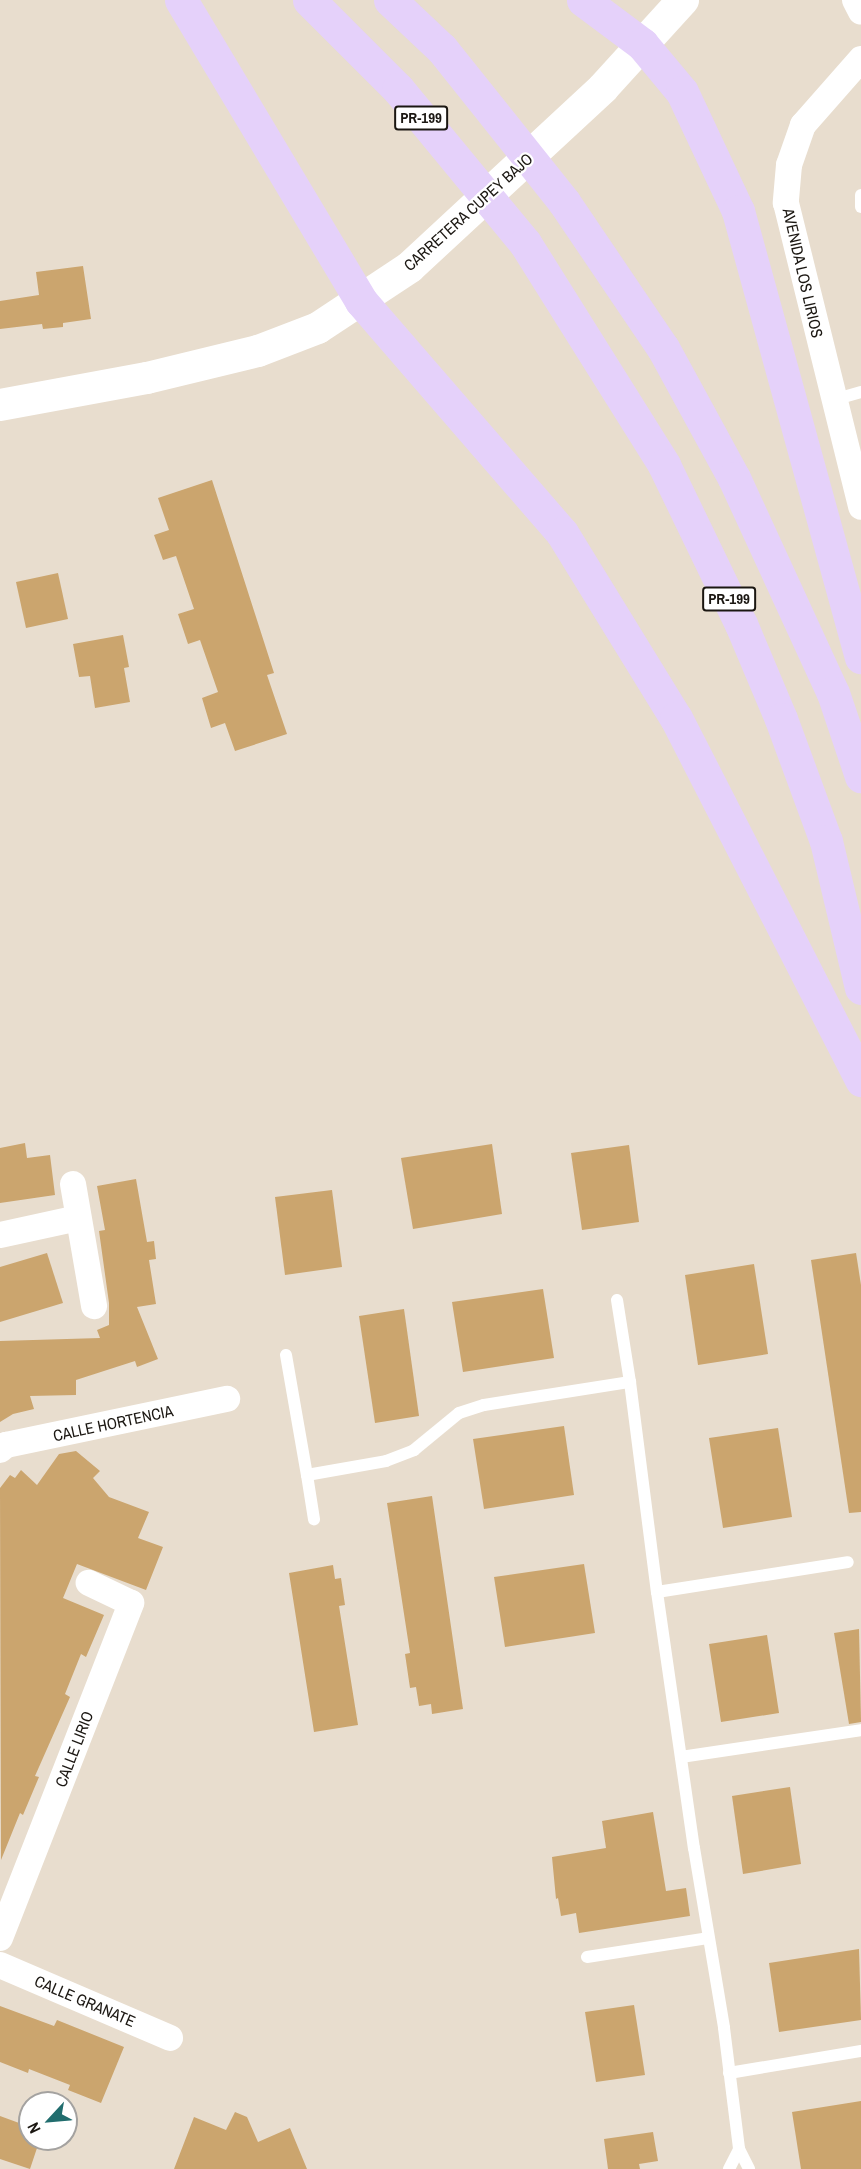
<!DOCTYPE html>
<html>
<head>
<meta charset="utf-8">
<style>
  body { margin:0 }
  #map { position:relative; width:861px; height:2169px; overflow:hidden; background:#e8ddce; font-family:"Archivo Narrow",sans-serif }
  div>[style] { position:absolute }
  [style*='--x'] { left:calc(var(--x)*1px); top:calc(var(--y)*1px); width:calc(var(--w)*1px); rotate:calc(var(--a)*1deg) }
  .building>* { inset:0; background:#cba56e }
  .service>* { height:12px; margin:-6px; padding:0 6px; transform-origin:6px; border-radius:6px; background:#fff }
  .minor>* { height:26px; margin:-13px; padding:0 13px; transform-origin:13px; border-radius:13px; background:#fff }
  .tertiary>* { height:32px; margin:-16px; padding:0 16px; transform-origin:16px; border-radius:16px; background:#fff }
  .primary>* { height:33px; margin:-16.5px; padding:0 16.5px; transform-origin:16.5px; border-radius:16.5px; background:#e5d1fa }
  span { translate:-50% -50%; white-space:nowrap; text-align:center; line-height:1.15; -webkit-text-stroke:4.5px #fff; paint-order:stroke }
  .shield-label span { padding:2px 4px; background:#fff; border:2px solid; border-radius:4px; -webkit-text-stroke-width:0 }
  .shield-label { font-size:15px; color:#1b1712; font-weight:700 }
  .street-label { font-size:16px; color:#1b1712 }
  .north { position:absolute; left:18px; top:2091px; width:60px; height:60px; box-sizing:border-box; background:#fff; border:2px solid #a4a2a0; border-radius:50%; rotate:244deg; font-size:16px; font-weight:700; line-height:24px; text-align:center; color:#1b1712 }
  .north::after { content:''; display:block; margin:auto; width:21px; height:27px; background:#216d6e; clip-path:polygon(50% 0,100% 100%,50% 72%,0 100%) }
</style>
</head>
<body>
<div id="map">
  <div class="building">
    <i style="clip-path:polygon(83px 266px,91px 319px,63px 323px,63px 327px,43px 329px,42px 324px,0 329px,0 301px,39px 295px,36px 272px)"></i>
    <i style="clip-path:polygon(212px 480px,274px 673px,267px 675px,287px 734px,235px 751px,225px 723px,211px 728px,202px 698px,218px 692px,200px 640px,188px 644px,178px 614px,194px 609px,176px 556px,163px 560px,154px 535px,169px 530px,158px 498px)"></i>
    <i style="clip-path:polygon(58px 573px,68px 619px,26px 628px,16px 582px)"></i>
    <i style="clip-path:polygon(123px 635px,129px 667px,124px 668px,130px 702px,95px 708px,90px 676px,79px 677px,73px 644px)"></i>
    <i style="clip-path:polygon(25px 1143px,27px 1158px,50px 1155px,55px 1195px,0 1203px,0 1148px)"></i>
    <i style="clip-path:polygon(492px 1144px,502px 1214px,413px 1229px,401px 1158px)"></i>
    <i style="clip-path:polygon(629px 1145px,639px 1222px,582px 1230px,571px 1153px)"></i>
    <i style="clip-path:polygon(136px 1179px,147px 1242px,154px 1241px,156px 1259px,149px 1260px,156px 1304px,137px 1307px,158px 1359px,137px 1367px,135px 1361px,76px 1380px,76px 1395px,30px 1396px,34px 1409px,13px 1414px,0 1422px,0 1341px,100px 1338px,97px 1330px,109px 1325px,109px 1303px,99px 1231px,105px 1230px,97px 1186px)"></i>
    <i style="clip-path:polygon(332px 1190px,342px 1267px,285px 1275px,275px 1197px)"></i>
    <i style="clip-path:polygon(47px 1253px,63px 1303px,0 1322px,0 1267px)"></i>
    <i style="clip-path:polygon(856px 1253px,861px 1285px,861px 1512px,849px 1513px,811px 1260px)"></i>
    <i style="clip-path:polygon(754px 1264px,768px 1354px,698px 1365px,685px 1275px)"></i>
    <i style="clip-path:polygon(543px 1289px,554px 1358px,463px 1372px,452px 1302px)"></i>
    <i style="clip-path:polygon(404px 1309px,419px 1416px,375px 1423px,359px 1316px)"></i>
    <i style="clip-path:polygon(564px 1426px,574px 1495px,484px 1509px,473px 1439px)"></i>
    <i style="clip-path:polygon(778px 1428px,792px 1517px,723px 1528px,709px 1438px)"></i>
    <i style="clip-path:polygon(76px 1451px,100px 1471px,93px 1478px,109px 1497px,149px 1512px,138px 1538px,163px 1547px,146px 1590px,77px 1564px,63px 1598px,104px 1615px,86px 1657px,81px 1654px,65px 1694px,70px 1697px,35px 1776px,39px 1777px,23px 1815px,20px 1813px,1px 1860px,0 1488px,10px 1475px,15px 1478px,21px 1470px,37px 1485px,59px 1454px)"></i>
    <i style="clip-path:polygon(432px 1496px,463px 1709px,432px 1714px,431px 1704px,419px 1706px,416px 1687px,410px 1688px,405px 1654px,410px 1653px,387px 1503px)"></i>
    <i style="clip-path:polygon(584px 1564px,595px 1633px,505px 1647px,494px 1577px)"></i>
    <i style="clip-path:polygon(333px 1565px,335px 1579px,341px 1578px,345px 1605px,339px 1606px,358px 1725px,314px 1732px,289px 1573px)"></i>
    <i style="clip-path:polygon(859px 1629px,861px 1722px,849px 1724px,834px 1633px)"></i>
    <i style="clip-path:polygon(767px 1635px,779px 1713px,721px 1722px,709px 1644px)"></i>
    <i style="clip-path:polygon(790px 1787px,801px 1864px,743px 1874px,732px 1796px)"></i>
    <i style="clip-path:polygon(653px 1812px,666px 1891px,686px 1888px,690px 1916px,579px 1933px,576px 1913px,561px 1916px,558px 1898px,556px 1899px,552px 1857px,606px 1848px,602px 1821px)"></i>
    <i style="clip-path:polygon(859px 1949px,861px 2020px,779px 2032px,769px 1963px)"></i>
    <i style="clip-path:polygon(634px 2005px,645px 2075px,596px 2082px,585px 2012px)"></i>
    <i style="clip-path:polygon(0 2006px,54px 2026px,57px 2020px,124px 2047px,101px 2103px,68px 2090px,70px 2085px,29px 2069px,28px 2073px,0 2062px)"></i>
    <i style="clip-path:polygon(861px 2101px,861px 2169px,801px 2169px,792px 2112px)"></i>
    <i style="clip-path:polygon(235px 2112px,247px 2117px,258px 2142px,290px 2128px,307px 2169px,174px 2169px,194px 2117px,226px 2130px)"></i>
    <i style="clip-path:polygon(0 2116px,30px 2127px,30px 2139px,40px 2139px,30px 2169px,0 2159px)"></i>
    <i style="clip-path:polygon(653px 2132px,658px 2161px,639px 2164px,640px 2169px,608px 2169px,604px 2139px)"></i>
  </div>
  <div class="service">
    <i style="--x:861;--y:195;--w:12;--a:90"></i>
    <i style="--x:833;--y:400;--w:29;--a:-16"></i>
    <i style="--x:617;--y:1300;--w:83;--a:81"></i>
    <i style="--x:630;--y:1382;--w:212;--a:82.7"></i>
    <i style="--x:657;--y:1592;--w:259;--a:81.8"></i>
    <i style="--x:694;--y:1848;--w:182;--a:80.5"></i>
    <i style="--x:724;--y:2028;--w:122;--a:82.9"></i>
    <i style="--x:739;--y:2149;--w:22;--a:63"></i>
    <i style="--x:286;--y:1355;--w:122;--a:80.1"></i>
    <i style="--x:307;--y:1475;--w:80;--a:-10"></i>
    <i style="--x:386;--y:1461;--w:30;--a:-21"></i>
    <i style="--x:414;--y:1450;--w:58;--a:-39.4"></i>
    <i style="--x:459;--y:1413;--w:26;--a:-18"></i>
    <i style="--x:484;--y:1405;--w:148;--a:-9"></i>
    <i style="--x:307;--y:1475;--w:45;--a:81"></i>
    <i style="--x:657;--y:1592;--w:193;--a:-8.9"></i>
    <i style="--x:681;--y:1757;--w:182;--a:-8.5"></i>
    <i style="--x:587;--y:1957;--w:122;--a:-8.9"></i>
    <i style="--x:729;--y:2073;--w:134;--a:-9.5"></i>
    <i style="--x:729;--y:2169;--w:22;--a:-63"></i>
  </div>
  <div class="minor">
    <i style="--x:855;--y:0;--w:13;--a:63"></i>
    <i style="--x:861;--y:59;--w:88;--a:131.3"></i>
    <i style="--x:803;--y:125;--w:42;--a:109.3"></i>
    <i style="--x:789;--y:165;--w:38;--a:95"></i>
    <i style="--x:786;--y:203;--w:313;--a:76.1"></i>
    <i style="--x:73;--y:1184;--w:124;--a:80.2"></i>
    <i style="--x:0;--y:1235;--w:80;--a:-12.3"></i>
    <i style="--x:0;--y:1450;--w:8;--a:-40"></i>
    <i style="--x:6;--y:1445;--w:226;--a:-11.8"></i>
    <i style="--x:0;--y:1938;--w:360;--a:-68.6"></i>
    <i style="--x:131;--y:1603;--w:47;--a:-154.5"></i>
    <i style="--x:0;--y:1965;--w:185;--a:23.2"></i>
  </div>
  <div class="tertiary">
    <i style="--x:0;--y:405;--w:149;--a:-10.4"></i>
    <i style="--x:147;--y:378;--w:114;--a:-13.7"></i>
    <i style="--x:258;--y:351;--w:64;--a:-21"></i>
    <i style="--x:318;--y:328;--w:110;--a:-33.5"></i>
    <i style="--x:410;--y:267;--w:263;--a:-42.8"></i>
    <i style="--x:603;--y:88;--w:119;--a:-47.7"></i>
  </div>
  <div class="primary">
    <i style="--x:181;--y:0;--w:351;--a:59.1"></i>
    <i style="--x:361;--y:301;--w:307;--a:49.1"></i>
    <i style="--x:562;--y:533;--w:217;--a:58.4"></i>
    <i style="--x:676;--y:718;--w:407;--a:62.9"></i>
    <i style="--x:309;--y:0;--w:126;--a:45"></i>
    <i style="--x:398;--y:89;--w:200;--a:50.5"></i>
    <i style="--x:525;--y:243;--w:262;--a:57.9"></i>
    <i style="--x:664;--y:465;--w:177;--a:64.2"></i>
    <i style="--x:741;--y:624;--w:103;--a:67.2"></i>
    <i style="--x:781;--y:719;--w:130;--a:69.8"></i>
    <i style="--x:826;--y:841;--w:151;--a:76.6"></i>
    <i style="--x:390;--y:0;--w:71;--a:43.3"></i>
    <i style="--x:442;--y:49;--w:196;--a:51.4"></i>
    <i style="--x:564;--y:202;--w:176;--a:55.9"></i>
    <i style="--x:663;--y:348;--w:148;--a:61.4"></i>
    <i style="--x:734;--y:478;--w:237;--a:65.3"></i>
    <i style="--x:833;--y:693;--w:88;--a:71.4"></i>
    <i style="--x:583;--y:0;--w:74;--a:36.7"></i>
    <i style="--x:642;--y:44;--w:62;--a:50.2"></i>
    <i style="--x:682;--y:92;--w:132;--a:64.8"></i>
    <i style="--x:738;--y:211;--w:463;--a:74.6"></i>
  </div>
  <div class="shield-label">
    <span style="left:421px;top:118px">PR-199</span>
    <span style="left:729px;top:599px">PR-199</span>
  </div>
  <div class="street-label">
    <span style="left:468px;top:212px;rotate:-42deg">CARRETERA CUPEY BAJO</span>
    <span style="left:803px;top:273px;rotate:77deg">AVENIDA LOS LIRIOS</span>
    <span style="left:113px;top:1423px;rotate:-12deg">CALLE HORTENCIA</span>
    <span style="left:74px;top:1749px;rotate:-69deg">CALLE LIRIO</span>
    <span style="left:85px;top:2001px;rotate:23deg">CALLE GRANATE</span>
  </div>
  <div class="north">N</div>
</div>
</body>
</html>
